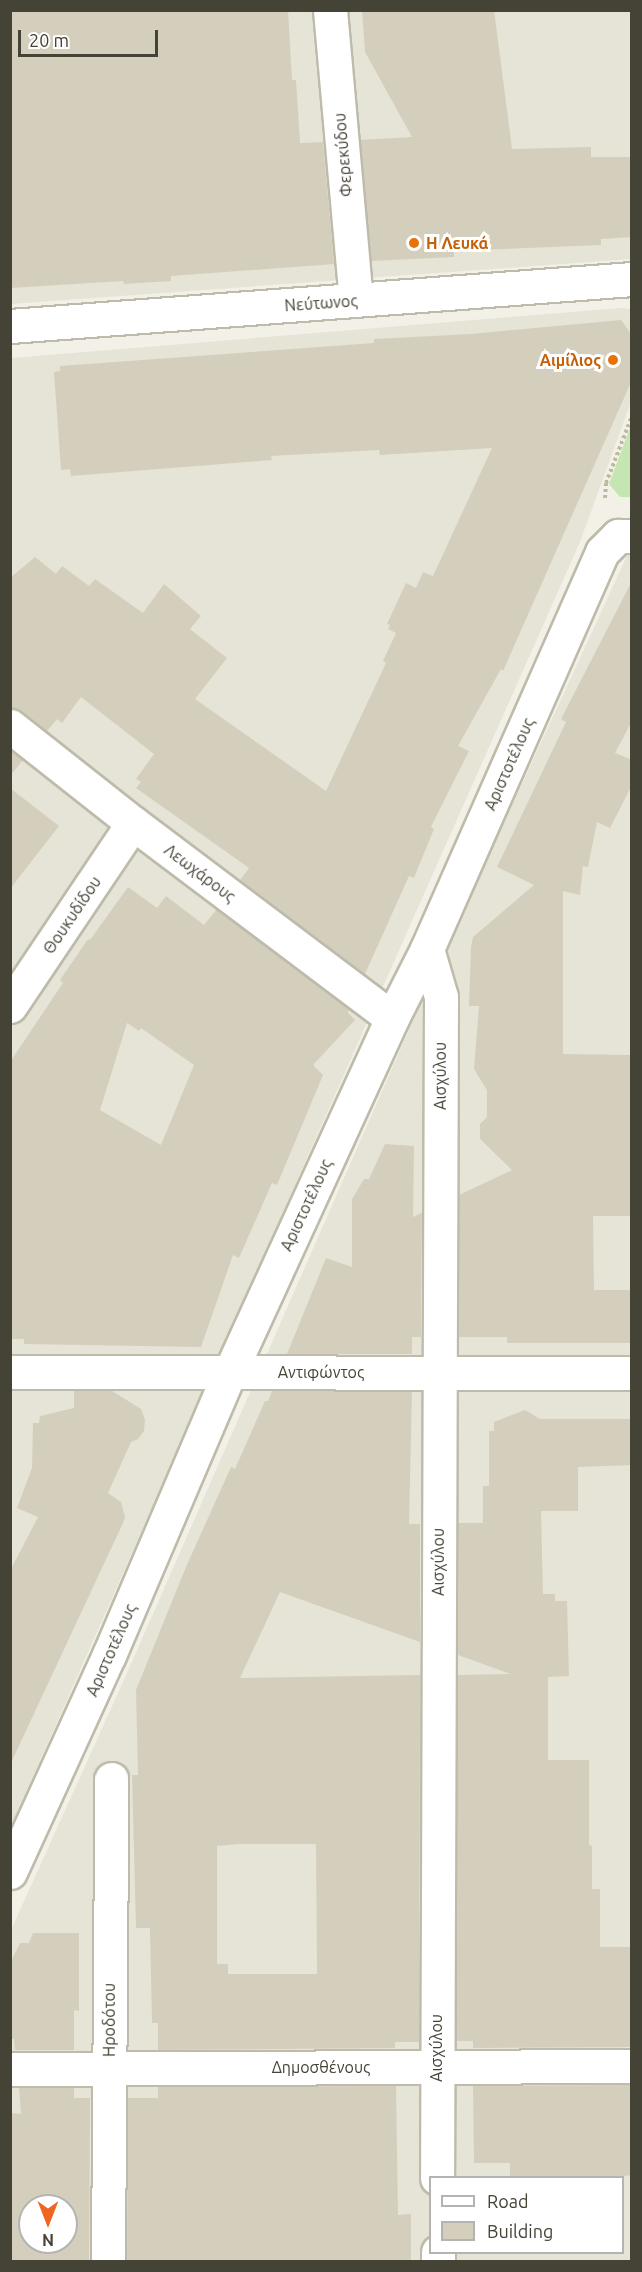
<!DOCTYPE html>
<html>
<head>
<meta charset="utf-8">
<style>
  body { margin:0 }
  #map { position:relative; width:642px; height:2272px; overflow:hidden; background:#f3f1e7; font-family:Ubuntu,sans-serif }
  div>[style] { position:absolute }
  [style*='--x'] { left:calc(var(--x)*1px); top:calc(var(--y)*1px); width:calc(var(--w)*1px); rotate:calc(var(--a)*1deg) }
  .residential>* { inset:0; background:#e6e4d6 }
  .green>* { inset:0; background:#c5e5b2 }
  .building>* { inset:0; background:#d4cfbd }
  .path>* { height:4px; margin-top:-2px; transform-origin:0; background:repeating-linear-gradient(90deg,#bfb99c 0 3px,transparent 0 6px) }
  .roads { filter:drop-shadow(2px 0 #bebbaa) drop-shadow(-2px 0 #bebbaa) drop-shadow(0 2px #bebbaa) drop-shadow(0 -2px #bebbaa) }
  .minor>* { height:33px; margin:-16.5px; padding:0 16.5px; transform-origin:16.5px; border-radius:16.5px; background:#fff }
  .dots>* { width:16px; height:16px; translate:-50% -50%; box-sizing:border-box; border:3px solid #fff; border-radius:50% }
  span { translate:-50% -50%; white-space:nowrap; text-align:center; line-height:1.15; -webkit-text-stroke:6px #fff; paint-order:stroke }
  .street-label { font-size:16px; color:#454236 }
  .food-label { font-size:16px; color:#c56008; font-weight:700 }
  .left { translate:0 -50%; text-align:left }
  .right { translate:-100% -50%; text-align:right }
  .frame { position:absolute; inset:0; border:12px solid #454236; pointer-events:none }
  .legend { position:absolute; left:429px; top:2176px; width:195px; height:78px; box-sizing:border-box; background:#fff; border:2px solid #b5b3af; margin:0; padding:8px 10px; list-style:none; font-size:18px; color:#454236 }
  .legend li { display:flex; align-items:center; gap:12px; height:30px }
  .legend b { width:30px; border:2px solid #b5b3af }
  .north { position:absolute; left:18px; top:2194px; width:60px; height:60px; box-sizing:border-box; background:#fff; border:2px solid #b5b3af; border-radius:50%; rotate:180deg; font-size:16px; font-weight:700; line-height:24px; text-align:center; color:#454236 }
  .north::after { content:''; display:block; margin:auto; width:21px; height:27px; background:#ef6622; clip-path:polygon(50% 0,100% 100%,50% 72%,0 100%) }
  .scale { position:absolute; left:18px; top:30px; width:140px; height:27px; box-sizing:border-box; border:3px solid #454236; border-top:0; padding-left:8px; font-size:18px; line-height:21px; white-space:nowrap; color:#454236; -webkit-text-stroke:4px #fff; paint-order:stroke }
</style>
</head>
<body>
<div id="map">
  <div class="residential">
    <i style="clip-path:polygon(11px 11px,631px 11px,631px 259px,11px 304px)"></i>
    <i style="clip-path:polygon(620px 308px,631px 309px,631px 402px,580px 542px,11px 1826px,11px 358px)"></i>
    <i style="clip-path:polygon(evenodd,631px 547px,631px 2261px,11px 2262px,11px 1930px,127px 1673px,408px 1032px,631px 547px,430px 2178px,622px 2178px,622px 2252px,430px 2252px,430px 2178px,631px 547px,30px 2206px,66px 2206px,66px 2242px,30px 2242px,30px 2206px)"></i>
  </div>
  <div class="green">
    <i style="clip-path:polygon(631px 425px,631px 497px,620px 497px,609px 484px)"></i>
  </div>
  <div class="building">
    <i style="clip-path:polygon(10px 10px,288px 10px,292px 80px,296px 80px,300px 143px,323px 142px,334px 264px,171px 276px,171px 281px,124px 284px,123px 281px,10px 288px)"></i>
    <i style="clip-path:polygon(362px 10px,494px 10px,512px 149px,591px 147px,591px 157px,632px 157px,632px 237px,601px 239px,601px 245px,454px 251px,454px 257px,371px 261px,360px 140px,412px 137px,365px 52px)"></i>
    <i style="clip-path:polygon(621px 320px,632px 335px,632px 380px,503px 671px,501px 669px,458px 746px,469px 751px,431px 827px,434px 829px,414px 878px,409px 876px,365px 974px,240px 880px,249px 868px,136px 788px,141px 782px,136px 779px,154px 754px,81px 697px,62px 723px,57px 719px,47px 731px,22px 711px,10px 708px,10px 578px,35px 557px,56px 574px,62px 566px,89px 586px,95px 579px,143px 613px,164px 584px,201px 616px,190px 629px,227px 658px,195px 699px,326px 791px,386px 663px,383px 661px,396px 633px,388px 629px,390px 625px,387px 624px,406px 583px,416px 588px,423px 572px,433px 576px,492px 448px,380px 455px,379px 450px,271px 456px,272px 460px,71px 476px,70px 469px,61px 470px,54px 372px,60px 371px,60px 366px,374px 343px,374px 339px,471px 334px)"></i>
    <i style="clip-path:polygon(632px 581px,632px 721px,615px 753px,632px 760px,632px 785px,610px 828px,597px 822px,588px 867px,583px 866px,580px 895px,563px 891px,563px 1054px,632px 1055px,632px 1216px,593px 1216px,594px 1290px,632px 1290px,632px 1343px,507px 1343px,507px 1337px,459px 1337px,459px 1195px,512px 1170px,480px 1139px,480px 1124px,487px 1117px,487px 1090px,474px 1069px,479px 1006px,469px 1006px,471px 947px,473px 937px,534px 885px,497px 867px,566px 722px,561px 719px)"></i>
    <i style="clip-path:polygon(10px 750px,23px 760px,10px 776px)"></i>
    <i style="clip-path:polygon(10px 788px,59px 826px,10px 889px)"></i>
    <i style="clip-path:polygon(evenodd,128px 887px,157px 908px,166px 896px,204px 925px,217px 909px,349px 1009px,348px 1013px,355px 1020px,313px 1065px,323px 1075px,277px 1185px,272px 1183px,239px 1258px,233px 1255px,201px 1347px,24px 1344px,24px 1339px,10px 1339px,10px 1062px,63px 983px,60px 980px,88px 939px,90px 940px,128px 887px,127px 1023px,139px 1031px,141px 1028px,194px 1065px,161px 1145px,100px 1110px,127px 1023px)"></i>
    <i style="clip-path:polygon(385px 1144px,414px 1146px,413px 1217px,422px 1213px,421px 1337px,412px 1337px,412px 1354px,287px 1354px,326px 1258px,352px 1267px,352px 1199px,364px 1179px,369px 1179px)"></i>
    <i style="clip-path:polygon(74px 1391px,112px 1391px,141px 1409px,145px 1420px,144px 1431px,138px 1439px,131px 1442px,108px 1493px,121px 1502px,125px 1517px,123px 1523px,10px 1765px,10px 1571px,38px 1517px,17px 1508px,32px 1468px,33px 1423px,39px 1423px,40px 1416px,74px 1408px)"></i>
    <i style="clip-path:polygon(evenodd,272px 1391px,412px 1391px,409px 1524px,420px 1524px,420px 1642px,280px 1592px,240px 1678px,420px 1675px,419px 2042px,395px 2042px,395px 2048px,158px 2050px,158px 2023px,152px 2023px,150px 1928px,136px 1928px,132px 1775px,138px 1775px,136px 1690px,186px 1567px,231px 1467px,235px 1469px,265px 1401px,268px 1401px,272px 1391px,239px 1844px,316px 1844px,317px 1974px,228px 1974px,228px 1964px,217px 1964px,217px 1846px,239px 1844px)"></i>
    <i style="clip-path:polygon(525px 1410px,540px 1419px,632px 1419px,632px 1465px,578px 1467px,578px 1511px,541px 1511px,543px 1594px,555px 1594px,555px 1601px,567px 1601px,569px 1676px,548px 1677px,548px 1760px,589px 1760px,589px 1845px,592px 1846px,592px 1889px,600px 1889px,600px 1947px,632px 1947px,632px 2047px,473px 2048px,473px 2041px,456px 2041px,457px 1675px,511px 1674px,458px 1655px,458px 1523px,483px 1523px,483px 1486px,489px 1486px,489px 1431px,494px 1431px,494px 1422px)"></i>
    <i style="clip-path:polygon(33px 1933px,79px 1933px,79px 2011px,74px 2010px,74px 2050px,15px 2050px,14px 2039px,10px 2039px,10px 1963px,20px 1943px,29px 1943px)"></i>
    <i style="clip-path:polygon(632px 2085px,632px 2175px,609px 2178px,510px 2178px,510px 2163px,474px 2163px,473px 2086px)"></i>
    <i style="clip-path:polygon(396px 2086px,398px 2215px,411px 2214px,411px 2262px,127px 2262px,128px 2098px,158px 2098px,158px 2087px)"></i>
    <i style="clip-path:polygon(evenodd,74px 2087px,74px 2098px,90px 2098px,89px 2262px,10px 2262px,10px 2113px,21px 2114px,19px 2088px,74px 2087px,30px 2206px,66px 2206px,66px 2242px,30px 2242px,30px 2206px)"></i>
  </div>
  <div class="path">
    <i style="--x:605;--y:498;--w:15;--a:-86"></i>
    <i style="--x:606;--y:483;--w:72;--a:-68.8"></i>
  </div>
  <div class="roads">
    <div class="minor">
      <i style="--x:330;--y:10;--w:291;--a:84.9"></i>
      <i style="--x:10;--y:326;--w:624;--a:-4.32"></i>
      <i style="--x:10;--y:726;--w:157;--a:38.3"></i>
      <i style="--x:133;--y:823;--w:324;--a:37"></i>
      <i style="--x:427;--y:949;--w:50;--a:73.7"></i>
      <i style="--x:441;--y:997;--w:1181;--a:90.19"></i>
      <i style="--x:10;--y:1006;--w:220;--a:-56.1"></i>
      <i style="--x:10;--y:1372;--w:622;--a:0.09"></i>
      <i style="--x:10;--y:1872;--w:239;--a:-65.5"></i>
      <i style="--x:109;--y:1655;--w:308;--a:-66.9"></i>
      <i style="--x:230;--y:1372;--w:389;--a:-65.4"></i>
      <i style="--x:392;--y:1018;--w:77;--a:-63.1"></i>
      <i style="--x:427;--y:949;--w:434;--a:-66.2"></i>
      <i style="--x:602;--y:552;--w:23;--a:-45"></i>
      <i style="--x:618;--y:536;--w:14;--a:0"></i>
      <i style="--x:10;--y:2069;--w:622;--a:-0.28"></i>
      <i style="--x:438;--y:2252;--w:10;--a:90"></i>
      <i style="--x:108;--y:2262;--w:483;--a:-89.6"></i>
    </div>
  </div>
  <div class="dots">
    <i style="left:414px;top:243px;background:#e8710a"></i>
    <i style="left:613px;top:360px;background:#e8710a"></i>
  </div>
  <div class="street-label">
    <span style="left:343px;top:155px;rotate:-95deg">Φερεκύδου</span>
    <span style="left:321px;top:303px;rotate:-4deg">Νεύτωνος</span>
    <span style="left:509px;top:764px;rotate:-66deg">Αριστοτέλους</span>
    <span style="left:200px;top:873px;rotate:37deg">Λεωχάρους</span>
    <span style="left:72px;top:915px;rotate:-56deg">Θουκυδίδου</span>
    <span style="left:440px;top:1076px;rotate:-90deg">Αισχύλου</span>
    <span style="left:306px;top:1205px;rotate:-65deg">Αριστοτέλους</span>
    <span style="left:321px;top:1372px">Αντιφώντος</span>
    <span style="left:438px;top:1562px;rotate:-90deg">Αισχύλου</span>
    <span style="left:111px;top:1650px;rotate:-66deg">Αριστοτέλους</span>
    <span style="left:109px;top:2020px;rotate:-90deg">Ηροδότου</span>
    <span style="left:436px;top:2048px;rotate:-90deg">Αισχύλου</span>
    <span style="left:321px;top:2067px">Δημοσθένους</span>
  </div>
  <div class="food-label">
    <span class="left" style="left:426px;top:243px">Η Λευκά</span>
    <span class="right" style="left:601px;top:360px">Αιμίλιος</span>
  </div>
  <div class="frame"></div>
  <ul class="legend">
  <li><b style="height:8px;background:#fff"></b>Road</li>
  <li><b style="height:16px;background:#d4cfbd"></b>Building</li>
  </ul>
  <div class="north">N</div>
  <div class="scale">20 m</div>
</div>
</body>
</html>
